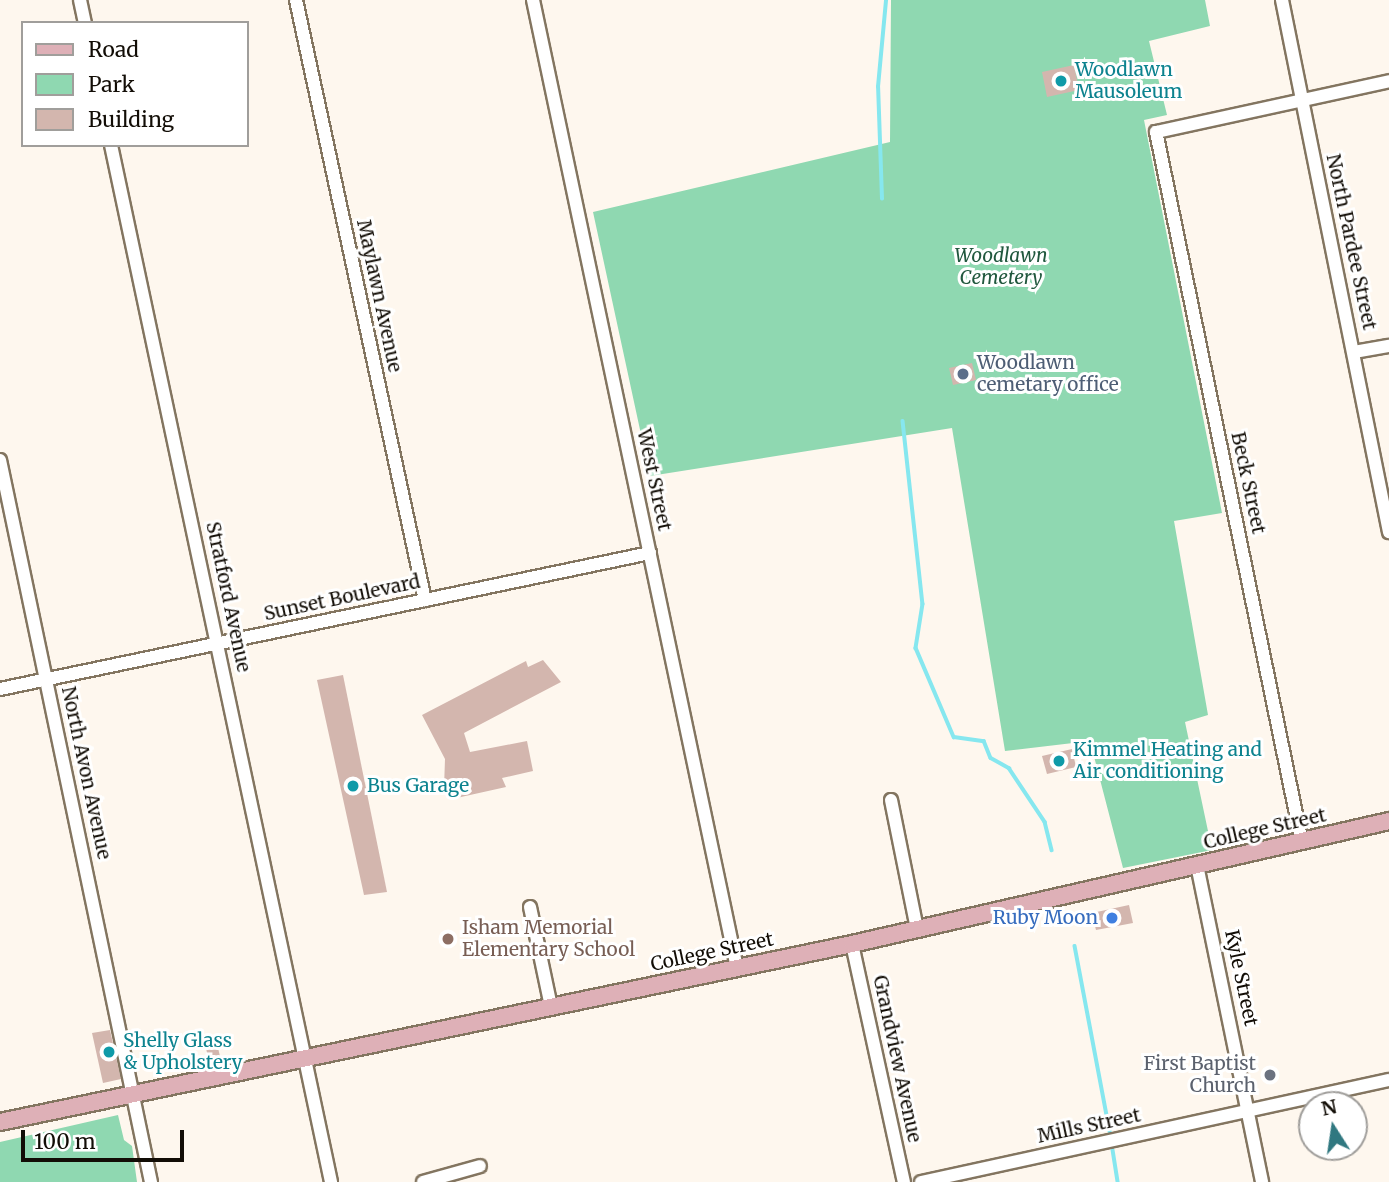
<!DOCTYPE html>
<html>
<head>
<meta charset="utf-8">
<style>
  body { margin:0 }
  #map { position:relative; width:1389px; height:1182px; overflow:hidden; background:#fef7ee; font-family:Merriweather,serif }
  div>[style] { position:absolute }
  [style*='--x'] { left:calc(var(--x)*1px); top:calc(var(--y)*1px); width:calc(var(--w)*1px); rotate:calc(var(--a)*1deg) }
  .green>* { inset:0; background:#8fd8b1 }
  .stream>* { height:3.5px; margin:-1.75px; padding:0 1.75px; transform-origin:1.75px; border-radius:1.75px; background:#86e7ef }
  .building>* { inset:0; background:#d3b6ae }
  .roads { filter:drop-shadow(2px 0 #837560) drop-shadow(-2px 0 #837560) drop-shadow(0 2px #837560) drop-shadow(0 -2px #837560) }
  .minor>* { height:12px; margin:-6px; padding:0 6px; transform-origin:6px; border-radius:6px; background:#fff }
  .major>* { height:16px; margin:-8px; padding:0 8px; transform-origin:8px; border-radius:8px; background:#deb0b7 }
  .dots>* { width:19px; height:19px; translate:-50% -50%; box-sizing:border-box; border:4px solid #fff; border-radius:50% }
  span { translate:-50% -50%; white-space:nowrap; text-align:center; line-height:1.15; -webkit-text-stroke:6px #fff; paint-order:stroke }
  .culture-label { font-size:19px; color:#0d838f }
  .left { translate:0 -50%; text-align:left }
  .street-label { font-size:19px; color:#120d06 }
  .park-label { font-size:19px; color:#21583e; font-style:italic }
  .service-label { font-size:19px; color:#4e5e75 }
  .shop-label { font-size:19px; color:#366cbe }
  .right { translate:-100% -50%; text-align:right }
  .education-label { font-size:19px; color:#785e54 }
  .worship-label { font-size:19px; color:#5b616d }
  .legend { position:absolute; left:21px; top:21px; width:228px; height:126px; box-sizing:border-box; background:#fff; border:2px solid #a09e9b; margin:0; padding:9px 12px; list-style:none; font-size:21px; color:#120d06 }
  .legend li { display:flex; align-items:center; gap:14px; height:35px }
  .legend b { width:35px; border:2px solid #a09e9b }
  .north { position:absolute; left:1298px; top:1091px; width:70px; height:70px; box-sizing:border-box; background:#fff; border:2px solid #a09e9b; border-radius:50%; rotate:348deg; font-size:19px; font-weight:700; line-height:28px; text-align:center; color:#120d06 }
  .north::after { content:''; display:block; margin:auto; width:24px; height:32px; background:#307880; clip-path:polygon(50% 0,100% 100%,50% 72%,0 100%) }
  .scale { position:absolute; left:21px; top:1130px; width:163px; height:32px; box-sizing:border-box; border:4px solid #120d06; border-top:0; padding-left:9px; font-size:21px; line-height:24px; white-space:nowrap; color:#120d06; -webkit-text-stroke:5px #fff; paint-order:stroke }
</style>
</head>
<body>
<div id="map">
  <div class="green">
    <i style="clip-path:polygon(891px 0,1205px 0,1210px 26px,1149px 41px,1167px 115px,1144px 120px,1222px 513px,1174px 521px,1208px 715px,1185px 722px,1212px 850px,1123px 868px,1090px 741px,1005px 751px,952px 428px,650px 476px,593px 212px,890px 142px)"></i>
    <i style="clip-path:polygon(118px 1115px,124px 1140px,132px 1146px,137px 1182px,0 1182px,0 1142px)"></i>
  </div>
  <div class="stream">
    <i style="--x:882;--y:199;--w:112;--a:-92"></i>
    <i style="--x:878;--y:87;--w:87;--a:-84.7"></i>
    <i style="--x:903;--y:421;--w:184;--a:83.8"></i>
    <i style="--x:923;--y:604;--w:45;--a:99"></i>
    <i style="--x:916;--y:648;--w:97;--a:66.9"></i>
    <i style="--x:954;--y:737;--w:30;--a:8"></i>
    <i style="--x:984;--y:741;--w:18;--a:68"></i>
    <i style="--x:991;--y:758;--w:21;--a:29"></i>
    <i style="--x:1009;--y:768;--w:65;--a:56.3"></i>
    <i style="--x:1045;--y:822;--w:29;--a:76"></i>
    <i style="--x:1075;--y:946;--w:189;--a:79.3"></i>
    <i style="--x:1113;--y:1150;--w:32;--a:81"></i>
  </div>
  <div class="building">
    <i style="clip-path:polygon(1074px 65px,1079px 90px,1047px 97px,1042px 72px)"></i>
    <i style="clip-path:polygon(972px 363px,976px 380px,953px 385px,949px 368px)"></i>
    <i style="clip-path:polygon(543px 660px,561px 682px,464px 733px,470px 752px,527px 741px,533px 771px,502px 778px,506px 787px,452px 799px,444px 788px,445px 759px,422px 715px,526px 661px,528px 667px)"></i>
    <i style="clip-path:polygon(343px 675px,387px 892px,364px 895px,317px 680px)"></i>
    <i style="clip-path:polygon(1072px 749px,1076px 767px,1047px 774px,1042px 756px)"></i>
    <i style="clip-path:polygon(1129px 905px,1133px 923px,1096px 930px,1092px 913px)"></i>
    <i style="clip-path:polygon(110px 1030px,121px 1079px,103px 1083px,92px 1033px)"></i>
    <i style="clip-path:polygon(216px 1039px,221px 1061px,209px 1064px,205px 1042px)"></i>
  </div>
  <div class="roads">
    <div class="minor">
      <i style="--x:80;--y:0;--w:24;--a:78"></i>
      <i style="--x:296;--y:0;--w:614;--a:77.87"></i>
      <i style="--x:533;--y:0;--w:989;--a:78.1"></i>
      <i style="--x:1282;--y:0;--w:543;--a:78.63"></i>
      <i style="--x:111;--y:145;--w:1060;--a:78.02"></i>
      <i style="--x:1354;--y:352;--w:36;--a:-10"></i>
      <i style="--x:0;--y:460;--w:738;--a:78.19"></i>
      <i style="--x:0;--y:689;--w:664;--a:-11.82"></i>
      <i style="--x:891;--y:800;--w:132;--a:78.6"></i>
      <i style="--x:1302;--y:843;--w:726;--a:-101.6"></i>
      <i style="--x:1156;--y:132;--w:239;--a:-12.3"></i>
      <i style="--x:1197;--y:865;--w:324;--a:78.4"></i>
      <i style="--x:530;--y:907;--w:102;--a:78.1"></i>
      <i style="--x:852;--y:944;--w:244;--a:77.7"></i>
      <i style="--x:423;--y:1182;--w:59;--a:-15.7"></i>
      <i style="--x:921;--y:1182;--w:479;--a:-12.3"></i>
    </div>
    <div class="major">
      <i style="--x:0;--y:1122;--w:870;--a:-11.8"></i>
      <i style="--x:852;--y:944;--w:551;--a:-12.9"></i>
    </div>
  </div>
  <div class="dots">
    <i style="left:1061px;top:81px;background:#0f9aa8"></i>
    <i style="left:963px;top:374px;background:#5c6f8a"></i>
    <i style="left:1059px;top:761px;background:#0f9aa8"></i>
    <i style="left:353px;top:786px;background:#0f9aa8"></i>
    <i style="left:1112px;top:918px;background:#3f7fe0"></i>
    <i style="left:448px;top:939px;background:#8d6e63"></i>
    <i style="left:109px;top:1052px;background:#0f9aa8"></i>
    <i style="left:1270px;top:1075px;background:#6b7280"></i>
  </div>
  <div class="culture-label">
    <span class="left" style="left:1075px;top:81px">Woodlawn<br>Mausoleum</span>
    <span class="left" style="left:1073px;top:761px">Kimmel Heating and<br>Air conditioning</span>
    <span class="left" style="left:367px;top:786px">Bus Garage</span>
    <span class="left" style="left:123px;top:1052px">Shelly Glass<br>&amp; Upholstery</span>
  </div>
  <div class="street-label">
    <span style="left:1351px;top:242px;rotate:78deg">North Pardee Street</span>
    <span style="left:379px;top:296px;rotate:78deg">Maylawn Avenue</span>
    <span style="left:654px;top:480px;rotate:78deg">West Street</span>
    <span style="left:1248px;top:483px;rotate:78deg">Beck Street</span>
    <span style="left:228px;top:597px;rotate:78deg">Stratford Avenue</span>
    <span style="left:342px;top:598px;rotate:-12deg">Sunset Boulevard</span>
    <span style="left:86px;top:773px;rotate:78deg">North Avon Avenue</span>
    <span style="left:1265px;top:829px;rotate:-13deg">College Street</span>
    <span style="left:712px;top:952px;rotate:-12deg">College Street</span>
    <span style="left:1241px;top:978px;rotate:78deg">Kyle Street</span>
    <span style="left:897px;top:1059px;rotate:78deg">Grandview Avenue</span>
    <span style="left:1089px;top:1126px;rotate:-12deg">Mills Street</span>
  </div>
  <div class="park-label">
    <span style="left:1001px;top:267px">Woodlawn<br>Cemetery</span>
  </div>
  <div class="service-label">
    <span class="left" style="left:977px;top:374px">Woodlawn<br>cemetary office</span>
  </div>
  <div class="shop-label">
    <span class="right" style="left:1098px;top:918px">Ruby Moon</span>
  </div>
  <div class="education-label">
    <span class="left" style="left:462px;top:939px">Isham Memorial<br>Elementary School</span>
  </div>
  <div class="worship-label">
    <span class="right" style="left:1256px;top:1075px">First Baptist<br>Church</span>
  </div>
  <ul class="legend">
  <li><b style="height:9px;background:#deb0b7"></b>Road</li>
  <li><b style="height:19px;background:#8fd8b1"></b>Park</li>
  <li><b style="height:19px;background:#d3b6ae"></b>Building</li>
  </ul>
  <div class="north">N</div>
  <div class="scale">100 m</div>
</div>
</body>
</html>
